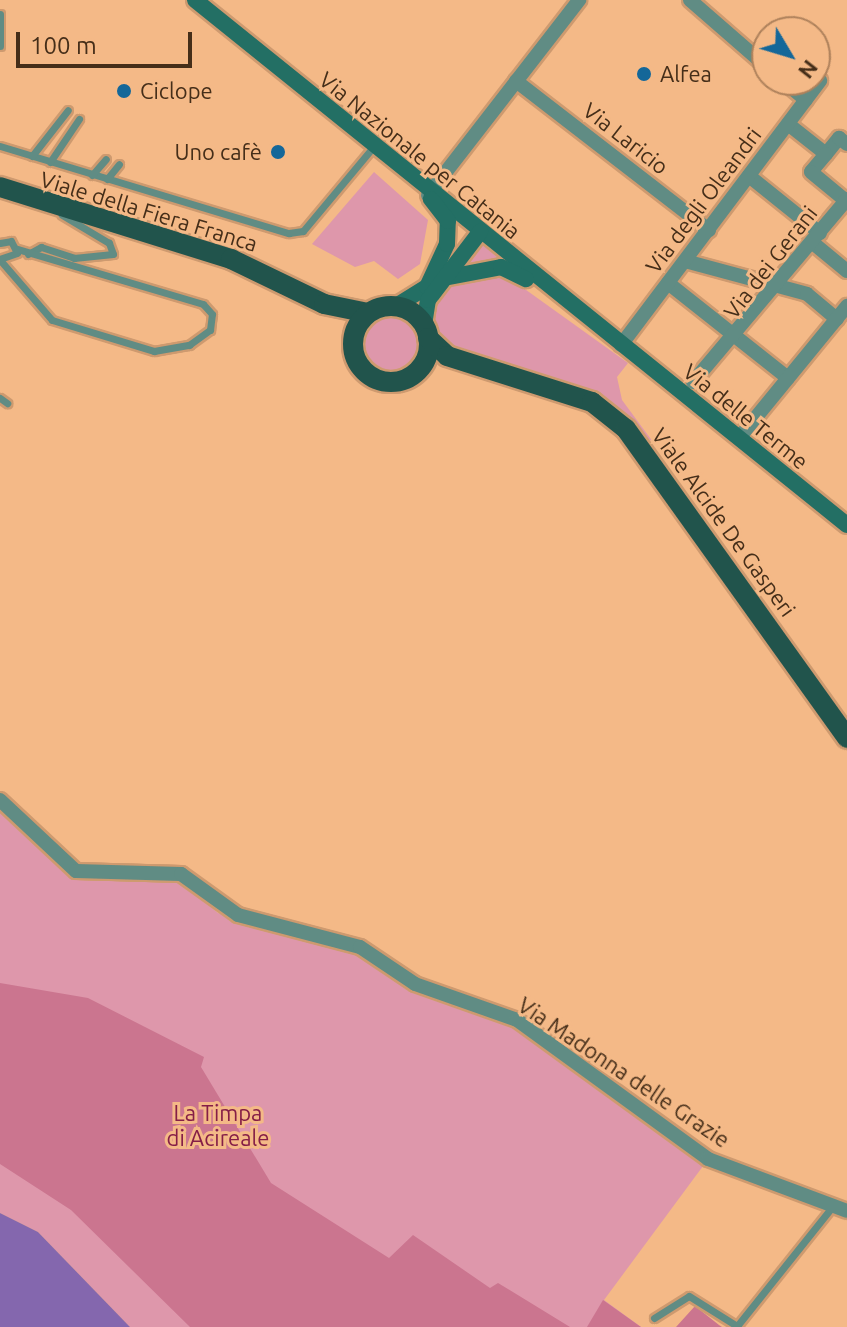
<!DOCTYPE html>
<html>
<head>
<meta charset="utf-8">
<style>
  body { margin:0 }
  #map { position:relative; width:847px; height:1327px; overflow:hidden; background:#f4b987; font-family:Ubuntu,sans-serif }
  div>[style] { position:absolute }
  [style*='--x'] { left:calc(var(--x)*1px); top:calc(var(--y)*1px); width:calc(var(--w)*1px); rotate:calc(var(--a)*1deg) }
  .green>* { inset:0; background:#de97ab }
  .round { border-radius:50% }
  .forest>* { inset:0; background:#cb758f }
  .water>* { inset:0; background:#8467ae }
  .roads { filter:drop-shadow(2px 0 #ce9a6f) drop-shadow(-2px 0 #ce9a6f) drop-shadow(0 2px #ce9a6f) drop-shadow(0 -2px #ce9a6f) }
  .lane>* { height:7px; margin:-3.5px; padding:0 3.5px; transform-origin:3.5px; border-radius:3.5px; background:#608c84 }
  .street>* { height:14px; margin:-7px; padding:0 7px; transform-origin:7px; border-radius:7px; background:#608c84 }
  .secondary>* { height:16px; margin:-8px; padding:0 8px; transform-origin:8px; border-radius:8px; background:#236f64 }
  .primary>* { height:20px; margin:-10px; padding:0 10px; transform-origin:10px; border-radius:10px; background:#21544c }
  .primary>.ring { margin:-10px; padding:0; box-sizing:content-box; background:none; border:20px solid #21544c; border-radius:50% }
  .dots>* { width:22px; height:22px; translate:-50% -50%; box-sizing:border-box; border:4px solid #f4b987; border-radius:50% }
  span { translate:-50% -50%; white-space:nowrap; text-align:center; line-height:1.15; -webkit-text-stroke:6px #f4b987; paint-order:stroke }
  .poi-label { font-size:22px; color:#452e19 }
  .left { translate:0 -50%; text-align:left }
  .right { translate:-100% -50%; text-align:right }
  .street-label { font-size:22px; color:#452e19 }
  .park-label { font-size:22px; color:#851e47 }
  .north { position:absolute; left:751px; top:16px; width:80px; height:80px; box-sizing:border-box; background:#f4b987; border:2px solid #ae815b; border-radius:50%; rotate:128deg; font-size:22px; font-weight:700; line-height:32px; text-align:center; color:#452e19 }
  .north::after { content:''; display:block; margin:auto; width:28px; height:36px; background:#146799; clip-path:polygon(50% 0,100% 100%,50% 72%,0 100%) }
  .scale { position:absolute; left:16px; top:32px; width:176px; height:36px; box-sizing:border-box; border:4px solid #452e19; border-top:0; padding-left:10px; font-size:24px; line-height:28px; white-space:nowrap; color:#452e19; -webkit-text-stroke:6px #f4b987; paint-order:stroke }
</style>
</head>
<body>
<div id="map">
  <div class="green">
    <i style="clip-path:polygon(374px 172px,428px 220px,420px 264px,398px 279px,374px 261px,355px 267px,312px 244px)"></i>
    <i style="clip-path:polygon(479px 240px,506px 260px,458px 268px)"></i>
    <i style="clip-path:polygon(501px 272px,628px 363px,617px 377px,622px 400px,653px 442px,564px 383px,437px 342px,431px 316px,451px 282px)"></i>
    <i class="round" style="left:357px;top:313px;width:64px;height:64px"></i>
    <i style="clip-path:polygon(0 807px,66px 870px,179px 880px,218px 913px,359px 951px,514px 1023px,706px 1162px,604px 1300px,641px 1327px,130px 1327px,38px 1232px,0 1213px)"></i>
  </div>
  <div class="forest">
    <i style="clip-path:polygon(0 983px,88px 998px,204px 1057px,201px 1067px,271px 1183px,389px 1258px,413px 1235px,490px 1288px,498px 1283px,570px 1327px,190px 1327px,71px 1210px,0 1164px)"></i>
    <i style="clip-path:polygon(603px 1300px,641px 1327px,587px 1327px)"></i>
    <i style="clip-path:polygon(695px 1306px,719px 1325px,722px 1327px,676px 1327px)"></i>
  </div>
  <div class="water">
    <i style="clip-path:polygon(0 1213px,38px 1232px,130px 1327px,0 1327px)"></i>
  </div>
  <div class="roads">
    <div class="lane">
      <i style="--x:0;--y:14;--w:32;--a:90"></i>
      <i style="--x:0;--y:146;--w:302;--a:16.8"></i>
      <i style="--x:289;--y:233;--w:14;--a:-8"></i>
      <i style="--x:303;--y:231;--w:111;--a:-50.1"></i>
      <i style="--x:32;--y:156;--w:58;--a:-52"></i>
      <i style="--x:50;--y:162;--w:52;--a:-56"></i>
      <i style="--x:92;--y:175;--w:21;--a:-49"></i>
      <i style="--x:107;--y:179;--w:19;--a:-51"></i>
      <i style="--x:0;--y:243;--w:11;--a:-10"></i>
      <i style="--x:11;--y:241;--w:13;--a:63"></i>
      <i style="--x:17;--y:253;--w:18;--a:161"></i>
      <i style="--x:28;--y:254;--w:15;--a:-28"></i>
      <i style="--x:41;--y:247;--w:35;--a:18"></i>
      <i style="--x:74;--y:258;--w:39;--a:-6"></i>
      <i style="--x:113;--y:254;--w:12;--a:-110"></i>
      <i style="--x:109;--y:243;--w:55;--a:-149.2"></i>
      <i style="--x:0;--y:260;--w:79;--a:49.1"></i>
      <i style="--x:52;--y:320;--w:107;--a:16.9"></i>
      <i style="--x:154;--y:351;--w:36;--a:-10"></i>
      <i style="--x:189;--y:345;--w:26;--a:-36"></i>
      <i style="--x:210;--y:330;--w:16;--a:-83"></i>
      <i style="--x:212;--y:314;--w:13;--a:-132"></i>
      <i style="--x:203;--y:304;--w:194;--a:-163.5"></i>
      <i style="--x:0;--y:398;--w:9;--a:36"></i>
      <i style="--x:654;--y:1318;--w:41;--a:-32.2"></i>
      <i style="--x:689;--y:1296;--w:57;--a:32"></i>
      <i style="--x:737;--y:1326;--w:152;--a:-51.4"></i>
    </div>
    <div class="street">
      <i style="--x:690;--y:0;--w:102;--a:41"></i>
      <i style="--x:782;--y:80;--w:31;--a:40"></i>
      <i style="--x:516;--y:81;--w:244;--a:37.7"></i>
      <i style="--x:788;--y:124;--w:48;--a:38.3"></i>
      <i style="--x:826;--y:154;--w:21;--a:-51"></i>
      <i style="--x:839;--y:138;--w:10;--a:37"></i>
      <i style="--x:826;--y:154;--w:23;--a:130"></i>
      <i style="--x:811;--y:172;--w:45;--a:39.6"></i>
      <i style="--x:749;--y:176;--w:91;--a:38.8"></i>
      <i style="--x:428;--y:195;--w:247;--a:-52.2"></i>
      <i style="--x:813;--y:243;--w:44;--a:39.5"></i>
      <i style="--x:685;--y:261;--w:126;--a:15.1"></i>
      <i style="--x:807;--y:294;--w:39;--a:40"></i>
      <i style="--x:668;--y:283;--w:153;--a:38.4"></i>
      <i style="--x:621;--y:345;--w:331;--a:-53"></i>
      <i style="--x:693;--y:382;--w:239;--a:-49.9"></i>
      <i style="--x:739;--y:438;--w:171;--a:-50.7"></i>
      <i style="--x:0;--y:800;--w:104;--a:43.1"></i>
      <i style="--x:76;--y:871;--w:105;--a:1.6"></i>
      <i style="--x:181;--y:874;--w:70;--a:35.7"></i>
      <i style="--x:238;--y:915;--w:126;--a:14.7"></i>
      <i style="--x:360;--y:947;--w:66;--a:33.9"></i>
      <i style="--x:415;--y:984;--w:108;--a:19.4"></i>
      <i style="--x:517;--y:1020;--w:236;--a:36"></i>
      <i style="--x:708;--y:1159;--w:148;--a:20.5"></i>
    </div>
    <div class="secondary">
      <i style="--x:195;--y:0;--w:837;--a:38.84"></i>
      <i style="--x:444;--y:278;--w:58;--a:-10.9"></i>
      <i style="--x:501;--y:267;--w:28;--a:26"></i>
      <i style="--x:396;--y:306;--w:36;--a:-32"></i>
      <i style="--x:427;--y:287;--w:47;--a:-65.1"></i>
      <i style="--x:447;--y:244;--w:23;--a:-88"></i>
      <i style="--x:448;--y:221;--w:28;--a:-128"></i>
      <i style="--x:424;--y:325;--w:25;--a:-81"></i>
      <i style="--x:428;--y:300;--w:86;--a:-52.6"></i>
    </div>
    <div class="primary">
      <i style="--x:0;--y:187;--w:242;--a:17.3"></i>
      <i style="--x:231;--y:259;--w:103;--a:25.8"></i>
      <i style="--x:324;--y:304;--w:45;--a:11.6"></i>
      <i class="ring" style="left:353px;top:306px;width:56px;height:56px"></i>
      <i style="--x:428;--y:338;--w:26;--a:43"></i>
      <i style="--x:447;--y:356;--w:152;--a:17.6"></i>
      <i style="--x:592;--y:402;--w:43;--a:38.5"></i>
      <i style="--x:626;--y:429;--w:380;--a:54.4"></i>
    </div>
  </div>
  <div class="dots">
    <i style="left:644px;top:74px;background:#146799"></i>
    <i style="left:124px;top:91px;background:#146799"></i>
    <i style="left:278px;top:152px;background:#146799"></i>
  </div>
  <div class="poi-label">
    <span class="left" style="left:660px;top:74px">Alfea</span>
    <span class="left" style="left:140px;top:91px">Ciclope</span>
    <span class="right" style="left:262px;top:152px">Uno cafè</span>
  </div>
  <div class="street-label">
    <span style="left:626px;top:138px;rotate:38deg">Via Laricio</span>
    <span style="left:420px;top:155px;rotate:39deg">Via Nazionale per Catania</span>
    <span style="left:703px;top:200px;rotate:-53deg">Via degli Oleandri</span>
    <span style="left:149px;top:211px;rotate:17deg">Viale della Fiera Franca</span>
    <span style="left:770px;top:262px;rotate:-52deg">Via dei Gerani</span>
    <span style="left:746px;top:416px;rotate:39deg">Via delle Terme</span>
    <span style="left:724px;top:522px;rotate:54deg">Viale Alcide De Gasperi</span>
    <span style="left:624px;top:1072px;rotate:34deg">Via Madonna delle Grazie</span>
  </div>
  <div class="park-label">
    <span style="left:218px;top:1125px">La Timpa<br>di Acireale</span>
  </div>
  <div class="north">N</div>
  <div class="scale">100 m</div>
</div>
</body>
</html>
